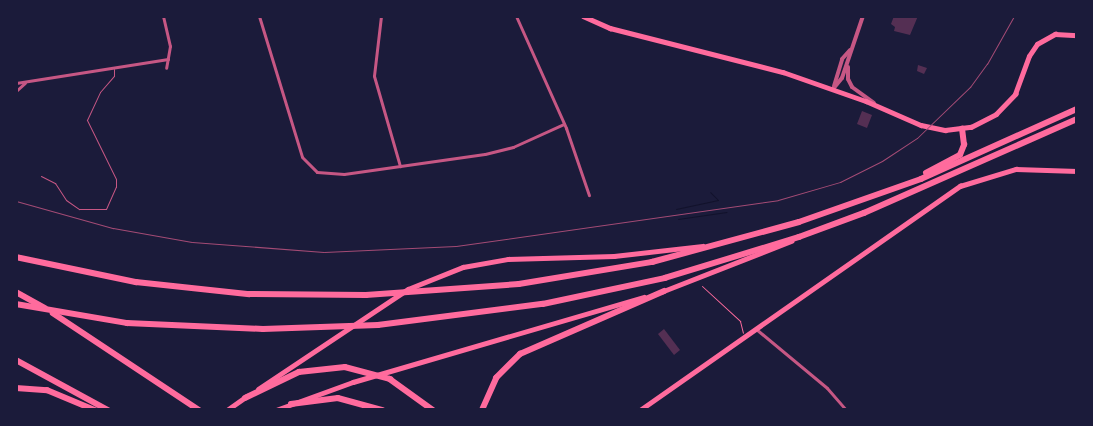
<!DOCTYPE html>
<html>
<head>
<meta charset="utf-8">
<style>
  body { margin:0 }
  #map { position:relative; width:1093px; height:426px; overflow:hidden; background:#1b1b3a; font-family:Manrope,sans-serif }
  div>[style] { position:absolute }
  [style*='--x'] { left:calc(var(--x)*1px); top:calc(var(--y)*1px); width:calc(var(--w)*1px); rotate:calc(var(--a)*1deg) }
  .stream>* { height:1px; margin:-0.5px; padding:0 0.5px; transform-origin:0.5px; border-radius:0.5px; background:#12122b }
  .building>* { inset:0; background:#542f53 }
  .path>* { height:1px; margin:-0.5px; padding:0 0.5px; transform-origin:0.5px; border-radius:0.5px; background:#ff6b9d }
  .service>* { height:1px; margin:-0.5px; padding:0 0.5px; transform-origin:0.5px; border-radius:0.5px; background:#c65784 }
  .minor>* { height:3px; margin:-1.5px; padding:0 1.5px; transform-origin:1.5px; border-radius:1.5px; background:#c65784 }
  .tertiary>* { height:4px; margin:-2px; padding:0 2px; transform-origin:2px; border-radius:2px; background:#c65784 }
  .secondary>* { height:4.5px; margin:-2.25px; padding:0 2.25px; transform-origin:2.25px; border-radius:2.25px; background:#ff6b9d }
  .motorway>* { height:5.5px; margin:-2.75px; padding:0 2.75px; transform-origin:2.75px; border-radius:2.75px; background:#ff6b9d }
  .rail>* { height:1px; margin:-0.5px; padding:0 0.5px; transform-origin:0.5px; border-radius:0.5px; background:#a44b75 }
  span { translate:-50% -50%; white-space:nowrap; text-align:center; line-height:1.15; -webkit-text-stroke:4px #1b1b3a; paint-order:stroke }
  .frame { position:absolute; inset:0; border:18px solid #1b1b3a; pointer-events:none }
</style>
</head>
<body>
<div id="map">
  <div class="stream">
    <i style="--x:676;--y:209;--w:43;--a:-12.1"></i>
    <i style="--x:718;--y:200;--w:11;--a:-135"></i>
    <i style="--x:678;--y:219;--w:49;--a:-8.1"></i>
  </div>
  <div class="building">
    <i style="clip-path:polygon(894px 16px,918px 16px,910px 35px,894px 31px,895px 27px,891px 24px)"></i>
    <i style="clip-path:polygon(918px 65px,927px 68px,924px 74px,917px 71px)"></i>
    <i style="clip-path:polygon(862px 111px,872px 115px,867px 128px,857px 124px)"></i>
    <i style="clip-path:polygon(664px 329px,680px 350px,674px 355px,658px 334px)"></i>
  </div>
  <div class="path">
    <i style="--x:702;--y:286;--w:52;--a:42.6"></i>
    <i style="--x:740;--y:321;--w:12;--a:76"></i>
  </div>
  <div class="service">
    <i style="--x:41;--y:176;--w:16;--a:27"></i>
    <i style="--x:55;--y:183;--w:20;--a:57"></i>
    <i style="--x:66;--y:200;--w:16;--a:35"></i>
    <i style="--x:79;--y:209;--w:27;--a:0"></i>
    <i style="--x:106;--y:209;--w:24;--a:-66"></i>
    <i style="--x:116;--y:187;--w:8;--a:-90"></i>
    <i style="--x:116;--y:179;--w:66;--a:-116.2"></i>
    <i style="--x:87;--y:120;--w:31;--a:-65"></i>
    <i style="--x:100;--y:92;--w:21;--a:-49"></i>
    <i style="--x:114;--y:76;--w:7;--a:-90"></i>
  </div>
  <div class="minor">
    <i style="--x:163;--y:16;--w:31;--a:77"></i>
    <i style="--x:170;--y:46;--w:22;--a:100"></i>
    <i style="--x:259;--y:16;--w:147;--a:73"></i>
    <i style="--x:302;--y:157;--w:21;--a:45"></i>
    <i style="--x:317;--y:172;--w:27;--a:4"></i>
    <i style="--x:344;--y:174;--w:142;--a:-8.1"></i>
    <i style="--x:485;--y:154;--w:29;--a:-14"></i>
    <i style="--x:513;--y:147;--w:56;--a:-24.3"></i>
    <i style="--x:381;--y:16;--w:60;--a:96.7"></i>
    <i style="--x:374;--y:76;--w:94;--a:73.9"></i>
    <i style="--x:516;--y:16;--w:123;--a:65.9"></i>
    <i style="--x:566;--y:128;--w:71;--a:71.1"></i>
    <i style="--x:16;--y:83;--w:154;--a:-9"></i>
    <i style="--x:16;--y:91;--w:12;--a:-42"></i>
    <i style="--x:756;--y:329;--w:92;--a:39.7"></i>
    <i style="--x:827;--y:388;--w:29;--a:49"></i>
  </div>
  <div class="tertiary">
    <i style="--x:848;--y:67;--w:12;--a:90"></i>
    <i style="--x:848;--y:79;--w:9;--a:63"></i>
    <i style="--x:852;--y:87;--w:27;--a:36"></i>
    <i style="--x:834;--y:86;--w:28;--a:-73"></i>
    <i style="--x:842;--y:59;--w:12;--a:-48"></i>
    <i style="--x:833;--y:89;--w:14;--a:-51"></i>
    <i style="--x:842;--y:78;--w:65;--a:-71.3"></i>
  </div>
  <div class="secondary">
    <i style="--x:583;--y:16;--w:30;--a:24"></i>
    <i style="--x:610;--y:28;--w:179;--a:14.3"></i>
    <i style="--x:783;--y:72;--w:88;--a:19.3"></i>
    <i style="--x:866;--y:101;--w:60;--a:23.6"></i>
    <i style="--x:921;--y:125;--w:25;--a:12"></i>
    <i style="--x:945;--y:130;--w:26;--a:-7"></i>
    <i style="--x:971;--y:127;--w:28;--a:-27"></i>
    <i style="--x:996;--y:114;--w:28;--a:-46"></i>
    <i style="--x:1015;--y:94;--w:40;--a:-69.8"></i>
    <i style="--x:1029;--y:56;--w:14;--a:-56"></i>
    <i style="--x:1037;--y:44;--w:21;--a:-29"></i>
    <i style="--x:1055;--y:34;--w:22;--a:3"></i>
    <i style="--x:661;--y:292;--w:140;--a:-21.4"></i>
    <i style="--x:258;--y:389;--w:180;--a:-33.7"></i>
    <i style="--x:408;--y:289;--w:59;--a:-21.8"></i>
    <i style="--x:463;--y:267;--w:46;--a:-10.1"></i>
    <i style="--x:508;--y:259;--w:106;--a:-1.6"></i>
    <i style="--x:614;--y:256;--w:89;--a:-6.5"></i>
    <i style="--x:227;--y:410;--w:24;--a:-35"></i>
    <i style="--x:276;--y:410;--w:82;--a:-20"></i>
    <i style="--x:353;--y:382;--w:303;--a:-16.3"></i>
    <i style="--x:640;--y:410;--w:391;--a:-35"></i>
    <i style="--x:960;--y:186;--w:59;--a:-16.9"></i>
    <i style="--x:1016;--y:169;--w:61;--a:1.9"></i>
  </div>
  <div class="motorway">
    <i style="--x:926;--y:173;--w:38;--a:-28"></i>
    <i style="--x:960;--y:155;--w:11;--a:-68"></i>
    <i style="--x:964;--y:145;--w:16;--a:-97"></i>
    <i style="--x:16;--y:257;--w:123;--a:11.8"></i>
    <i style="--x:136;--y:282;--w:114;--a:6.1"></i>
    <i style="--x:249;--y:294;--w:117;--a:0.5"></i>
    <i style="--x:366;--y:295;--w:153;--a:-4.1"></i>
    <i style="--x:519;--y:284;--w:135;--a:-9.4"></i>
    <i style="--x:652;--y:262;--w:152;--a:-15.2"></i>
    <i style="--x:799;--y:222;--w:129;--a:-19.4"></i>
    <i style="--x:921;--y:179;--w:171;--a:-24.2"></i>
    <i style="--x:16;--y:292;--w:33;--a:29"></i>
    <i style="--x:16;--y:304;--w:113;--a:9.7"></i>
    <i style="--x:127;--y:323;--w:136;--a:2.5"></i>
    <i style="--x:263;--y:329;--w:115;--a:-2"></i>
    <i style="--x:378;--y:325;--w:166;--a:-7.3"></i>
    <i style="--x:543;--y:304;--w:125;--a:-12"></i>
    <i style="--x:665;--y:278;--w:140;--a:-17"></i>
    <i style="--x:799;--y:237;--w:69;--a:-20.3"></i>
    <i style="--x:864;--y:213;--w:233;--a:-23.8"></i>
    <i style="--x:53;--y:313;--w:175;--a:33.6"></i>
    <i style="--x:16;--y:360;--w:105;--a:28.5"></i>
    <i style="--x:16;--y:388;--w:31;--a:4"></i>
    <i style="--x:47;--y:390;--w:52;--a:22.6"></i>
    <i style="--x:245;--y:398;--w:60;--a:-25.7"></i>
    <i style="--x:299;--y:372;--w:46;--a:-6.2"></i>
    <i style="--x:345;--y:367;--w:47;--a:14.9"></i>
    <i style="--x:390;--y:379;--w:53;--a:35.8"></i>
    <i style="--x:291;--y:404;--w:47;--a:-7.3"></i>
    <i style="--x:338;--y:398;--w:46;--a:15.3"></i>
    <i style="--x:482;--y:410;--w:35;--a:-66"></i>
    <i style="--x:496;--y:378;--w:34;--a:-45"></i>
    <i style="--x:520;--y:354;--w:157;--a:-23.6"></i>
  </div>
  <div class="rail">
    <i style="--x:16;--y:201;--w:101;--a:15.6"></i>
    <i style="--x:113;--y:228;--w:80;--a:10"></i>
    <i style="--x:192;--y:242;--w:132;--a:4.3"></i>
    <i style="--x:324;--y:252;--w:132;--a:-2.6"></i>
    <i style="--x:456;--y:246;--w:325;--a:-8.1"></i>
    <i style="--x:778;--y:200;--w:65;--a:-16.2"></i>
    <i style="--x:840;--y:182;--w:47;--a:-26.6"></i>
    <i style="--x:882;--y:161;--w:42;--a:-33.3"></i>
    <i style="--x:917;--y:138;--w:74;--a:-43.9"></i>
    <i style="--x:970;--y:87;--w:29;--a:-54"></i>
    <i style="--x:987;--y:64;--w:55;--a:-60.6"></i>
  </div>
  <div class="frame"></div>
</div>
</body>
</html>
